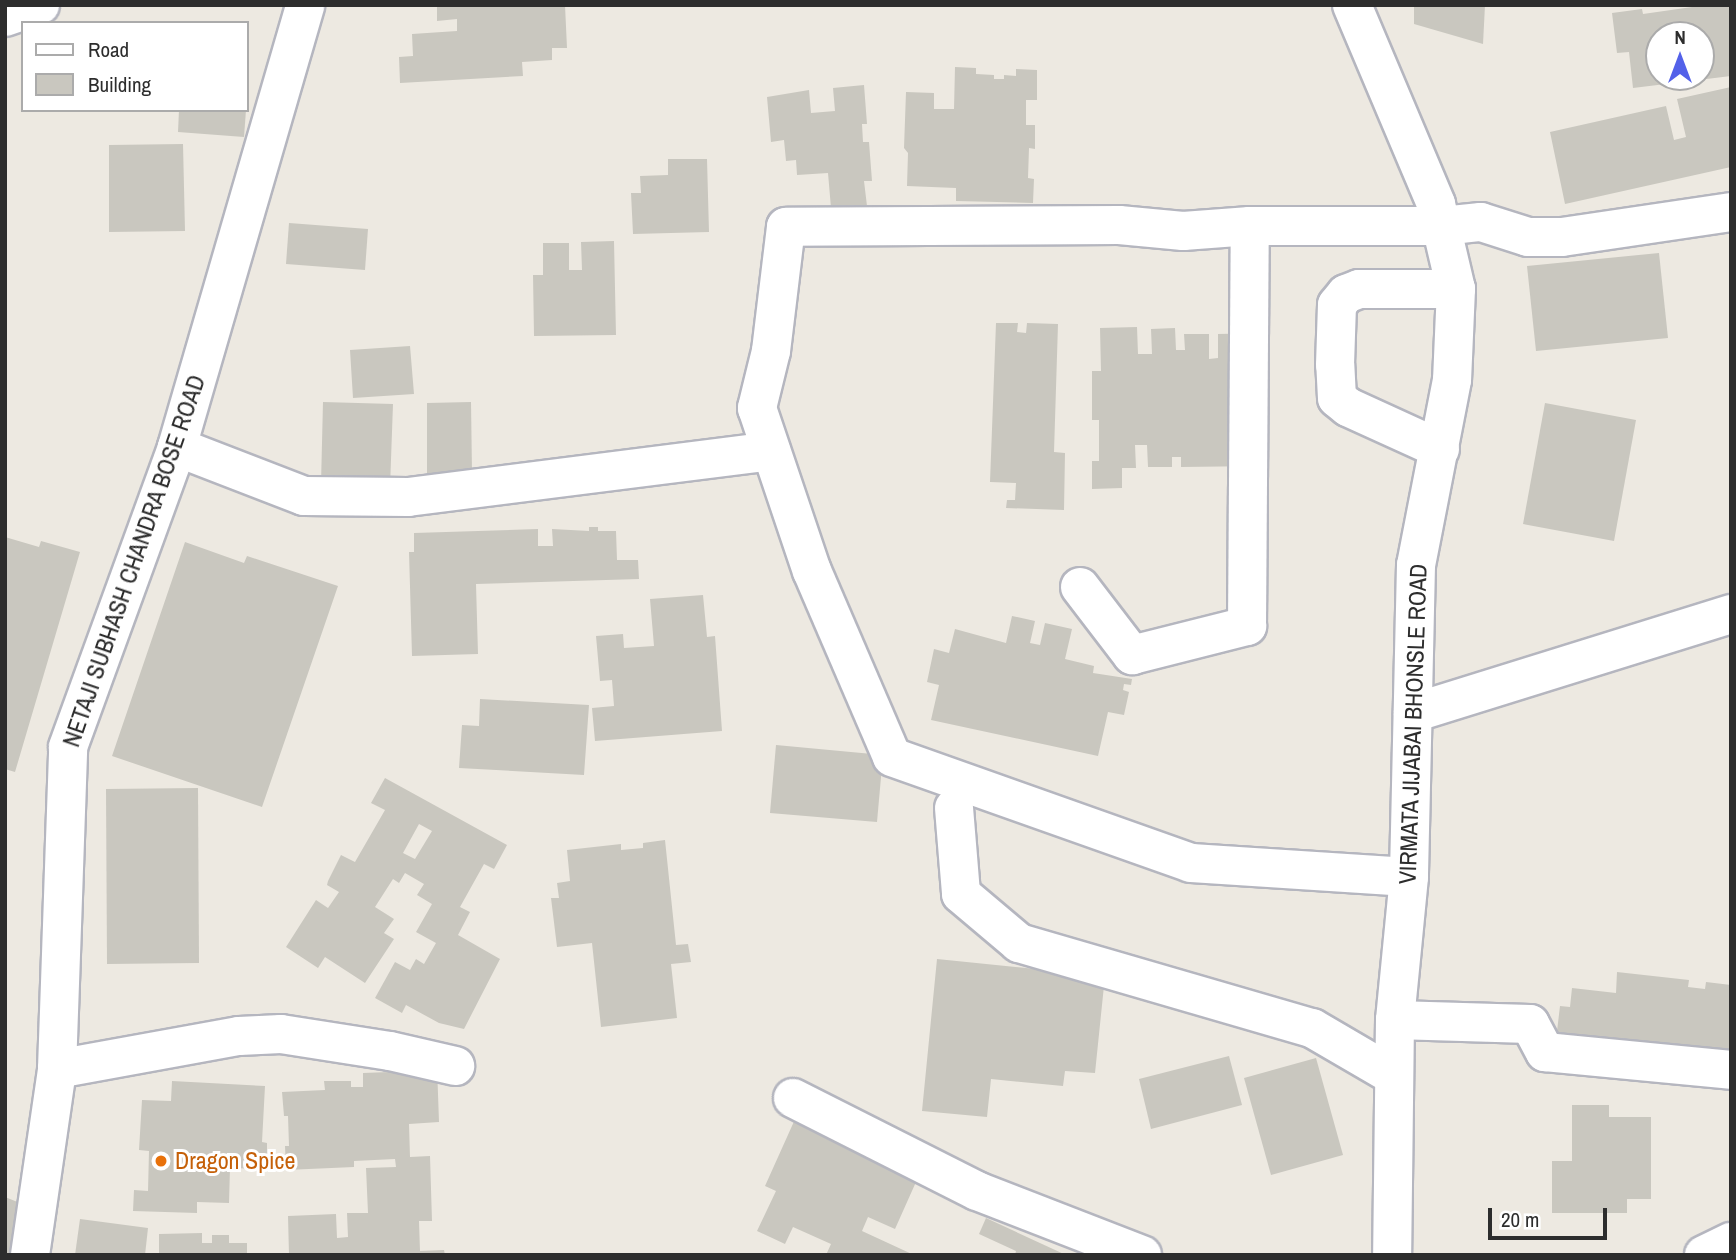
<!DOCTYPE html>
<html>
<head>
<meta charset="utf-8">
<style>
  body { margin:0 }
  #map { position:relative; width:1736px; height:1260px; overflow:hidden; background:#ede9e1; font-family:"Archivo Narrow",sans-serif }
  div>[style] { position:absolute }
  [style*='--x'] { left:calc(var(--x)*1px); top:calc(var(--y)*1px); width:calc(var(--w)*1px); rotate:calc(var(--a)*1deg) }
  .building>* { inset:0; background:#c9c7bf }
  .roads { filter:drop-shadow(2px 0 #b5b6bf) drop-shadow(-2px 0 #b5b6bf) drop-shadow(0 2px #b5b6bf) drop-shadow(0 -2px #b5b6bf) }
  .minor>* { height:38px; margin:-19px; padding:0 19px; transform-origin:19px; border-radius:19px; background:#fff }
  .dots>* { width:19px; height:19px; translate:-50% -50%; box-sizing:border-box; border:4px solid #fff; border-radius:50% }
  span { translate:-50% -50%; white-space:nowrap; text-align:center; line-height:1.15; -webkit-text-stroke:6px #fff; paint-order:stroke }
  .street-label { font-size:24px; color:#2d2d2d }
  .food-label { font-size:24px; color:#c56008 }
  .left { translate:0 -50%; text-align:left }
  .frame { position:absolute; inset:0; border:7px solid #2d2d2d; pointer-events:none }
  .legend { position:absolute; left:21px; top:21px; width:228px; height:91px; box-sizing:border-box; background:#fff; border:2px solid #ababab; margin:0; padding:9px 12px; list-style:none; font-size:21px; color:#2d2d2d }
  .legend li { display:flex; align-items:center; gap:14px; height:35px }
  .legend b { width:35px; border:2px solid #ababab }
  .north { position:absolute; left:1645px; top:21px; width:70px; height:70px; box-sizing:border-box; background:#fff; border:2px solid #ababab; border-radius:50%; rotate:0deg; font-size:19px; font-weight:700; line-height:28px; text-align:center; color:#2d2d2d }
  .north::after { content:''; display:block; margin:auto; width:24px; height:32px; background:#5361e9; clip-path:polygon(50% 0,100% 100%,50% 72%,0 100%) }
  .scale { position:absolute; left:1488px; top:1208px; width:119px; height:32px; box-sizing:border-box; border:4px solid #2d2d2d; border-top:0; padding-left:9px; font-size:21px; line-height:24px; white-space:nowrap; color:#2d2d2d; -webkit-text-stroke:5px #fff; paint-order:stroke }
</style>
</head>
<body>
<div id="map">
  <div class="building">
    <i style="clip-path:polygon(437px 5px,565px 5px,567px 48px,552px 48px,552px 60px,522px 62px,523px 76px,400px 83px,399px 57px,413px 56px,412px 34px,457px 31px,457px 19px,437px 21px)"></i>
    <i style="clip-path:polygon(1414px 5px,1485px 5px,1483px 44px,1414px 24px)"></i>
    <i style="clip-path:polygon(evenodd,1706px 5px,1731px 5px,1731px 76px,1633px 88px,1629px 52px,1617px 53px,1612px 13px,1642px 9px,1643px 14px,1706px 5px,1659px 35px,1701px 35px,1701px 77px,1659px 77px,1659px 35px)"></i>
    <i style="clip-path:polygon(955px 67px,976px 68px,976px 74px,994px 75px,994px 79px,1004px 79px,1004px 75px,1016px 76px,1016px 69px,1037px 70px,1037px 100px,1026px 100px,1026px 125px,1035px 125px,1035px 149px,1029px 148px,1028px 178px,1034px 179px,1033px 203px,956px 201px,956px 188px,907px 186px,908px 153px,904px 148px,906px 92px,934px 93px,934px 109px,954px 109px)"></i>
    <i style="clip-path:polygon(864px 85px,867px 124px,862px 124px,863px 142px,869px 142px,872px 181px,864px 181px,867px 206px,831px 208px,828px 173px,797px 175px,796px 160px,786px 161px,784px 140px,771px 142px,767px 97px,809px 90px,811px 113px,835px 111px,833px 88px)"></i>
    <i style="clip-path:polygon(1731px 87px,1731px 167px,1565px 204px,1550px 132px,1666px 106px,1674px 140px,1686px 137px,1677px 99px)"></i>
    <i style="clip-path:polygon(179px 110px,246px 110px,244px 137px,178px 132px)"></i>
    <i style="clip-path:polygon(183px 144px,185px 231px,109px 232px,109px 145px)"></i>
    <i style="clip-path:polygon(668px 159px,707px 159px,709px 232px,633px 234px,631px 193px,641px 193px,640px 176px,668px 175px)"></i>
    <i style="clip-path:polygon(289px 223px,368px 229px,365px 270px,286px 264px)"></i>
    <i style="clip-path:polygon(614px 241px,616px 335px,534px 336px,533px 275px,543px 275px,543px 243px,569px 243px,569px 270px,582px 270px,581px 242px)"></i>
    <i style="clip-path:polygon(1659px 253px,1668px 338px,1536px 351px,1527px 266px)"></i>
    <i style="clip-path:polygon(996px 323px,1018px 323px,1017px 332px,1026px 333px,1027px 323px,1058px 324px,1054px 452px,1065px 453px,1064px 510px,1006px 508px,1007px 500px,1015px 500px,1016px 483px,990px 482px)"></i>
    <i style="clip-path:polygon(1137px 327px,1138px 354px,1152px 354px,1151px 329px,1175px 328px,1176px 350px,1185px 350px,1184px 334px,1209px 334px,1209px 359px,1218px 358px,1218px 334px,1266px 333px,1261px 466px,1181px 467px,1181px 457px,1172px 457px,1172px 467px,1148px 467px,1147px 445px,1135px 445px,1136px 468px,1122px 468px,1122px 488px,1092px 489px,1092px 461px,1099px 461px,1099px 420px,1092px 420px,1092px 371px,1101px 371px,1100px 328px)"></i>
    <i style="clip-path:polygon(410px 346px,414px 394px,353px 398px,350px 350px)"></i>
    <i style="clip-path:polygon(323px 402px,393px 404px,390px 487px,321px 484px)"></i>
    <i style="clip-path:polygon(471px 402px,472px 473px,427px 474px,427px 403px)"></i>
    <i style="clip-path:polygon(1545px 403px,1636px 420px,1614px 541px,1523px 524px)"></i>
    <i style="clip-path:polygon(589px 527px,598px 527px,598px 531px,616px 531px,617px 560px,638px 560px,639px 579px,476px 584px,478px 654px,412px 656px,409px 552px,414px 552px,414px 533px,538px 529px,538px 546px,553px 546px,552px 529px,589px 531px)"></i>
    <i style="clip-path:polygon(5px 537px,39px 547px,41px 541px,80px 552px,15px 772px,5px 769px)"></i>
    <i style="clip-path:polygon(185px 542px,244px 563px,247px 556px,338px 586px,262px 807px,112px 756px)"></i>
    <i style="clip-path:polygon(703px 595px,707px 637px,715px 636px,722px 731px,595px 741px,592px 708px,614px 706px,612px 680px,600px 681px,596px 636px,623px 634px,624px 648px,654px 646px,650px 599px)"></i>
    <i style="clip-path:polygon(1012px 616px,1035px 621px,1030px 643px,1040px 645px,1045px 623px,1072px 629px,1065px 659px,1094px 666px,1093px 673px,1132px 679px,1131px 685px,1124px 684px,1123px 690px,1129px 692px,1124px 715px,1108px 712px,1098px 756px,931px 720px,939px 685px,927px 682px,934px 649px,949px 653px,955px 629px,1006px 643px)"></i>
    <i style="clip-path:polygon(480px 699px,589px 705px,584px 775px,459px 768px,462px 725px,479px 726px)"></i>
    <i style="clip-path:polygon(776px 745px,883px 755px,877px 822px,770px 813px)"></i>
    <i style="clip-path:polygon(evenodd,385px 778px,507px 845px,494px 869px,484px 864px,460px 907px,470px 912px,458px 935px,500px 959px,464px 1029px,439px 1023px,406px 1005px,402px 1013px,375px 998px,395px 962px,410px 970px,416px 959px,424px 964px,436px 943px,416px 932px,432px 904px,417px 895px,424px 884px,405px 873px,399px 883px,393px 879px,375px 907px,394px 919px,384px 933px,394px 939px,365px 983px,325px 957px,318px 968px,286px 947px,316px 900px,328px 908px,339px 892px,327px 885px,328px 881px,341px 855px,355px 862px,385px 810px,371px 803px,385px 778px,419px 824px,432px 831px,415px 859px,403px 853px,419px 824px)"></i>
    <i style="clip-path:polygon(198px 788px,199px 963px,107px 964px,106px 789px)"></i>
    <i style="clip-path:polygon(665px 840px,676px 945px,688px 944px,691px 962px,671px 964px,677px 1018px,601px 1027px,592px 943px,557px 947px,551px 898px,559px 898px,557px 883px,570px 881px,567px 850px,621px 844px,621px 850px,643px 848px,643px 843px)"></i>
    <i style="clip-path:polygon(937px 959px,1105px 976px,1095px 1073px,1065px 1071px,1063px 1086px,991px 1079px,987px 1117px,922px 1111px)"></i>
    <i style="clip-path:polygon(1617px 972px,1689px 980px,1688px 987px,1705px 989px,1706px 982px,1731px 985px,1731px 1068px,1555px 1048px,1560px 1006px,1570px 1007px,1572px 988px,1616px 993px)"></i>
    <i style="clip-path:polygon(1229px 1056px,1242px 1105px,1151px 1129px,1139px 1079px)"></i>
    <i style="clip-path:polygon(1316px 1058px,1343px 1155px,1271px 1175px,1244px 1078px)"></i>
    <i style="clip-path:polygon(437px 1066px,439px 1122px,409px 1124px,410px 1157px,430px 1156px,432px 1221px,419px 1221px,420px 1251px,444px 1250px,445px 1255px,289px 1255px,288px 1216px,336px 1214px,337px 1238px,348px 1237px,347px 1213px,368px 1213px,366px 1168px,396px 1167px,395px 1159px,354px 1161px,354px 1167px,286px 1170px,285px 1146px,289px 1146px,288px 1116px,284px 1116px,282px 1092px,325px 1090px,324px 1081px,351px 1081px,351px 1087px,363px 1087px,363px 1073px,415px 1071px)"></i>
    <i style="clip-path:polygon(172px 1081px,265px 1086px,262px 1142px,267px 1143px,267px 1169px,230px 1168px,229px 1203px,197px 1202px,197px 1213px,133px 1211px,134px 1190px,148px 1191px,149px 1151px,139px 1150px,142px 1100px,171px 1101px)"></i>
    <i style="clip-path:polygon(1572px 1105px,1609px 1105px,1609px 1117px,1651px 1117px,1651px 1199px,1627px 1199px,1627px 1213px,1552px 1213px,1552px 1161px,1572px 1161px)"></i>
    <i style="clip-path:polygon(796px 1117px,920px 1173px,895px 1229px,868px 1217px,862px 1231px,914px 1255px,826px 1255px,831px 1244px,793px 1227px,785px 1244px,757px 1231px,776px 1191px,765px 1186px)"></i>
    <i style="clip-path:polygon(5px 1197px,25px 1205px,18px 1255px,5px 1255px)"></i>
    <i style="clip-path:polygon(986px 1218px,1066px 1255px,1015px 1255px,1016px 1251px,979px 1234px)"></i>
    <i style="clip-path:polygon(80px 1219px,148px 1228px,145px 1255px,75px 1255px)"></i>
    <i style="clip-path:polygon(202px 1233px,202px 1243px,212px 1243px,212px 1235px,229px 1235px,229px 1243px,247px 1243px,247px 1255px,159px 1255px,159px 1234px)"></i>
  </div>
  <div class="roads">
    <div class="minor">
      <i style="--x:1352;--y:5;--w:216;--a:67.1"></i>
      <i style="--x:1436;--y:204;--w:87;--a:76.8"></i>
      <i style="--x:1456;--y:289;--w:91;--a:92.5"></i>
      <i style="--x:1452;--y:380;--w:188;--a:101"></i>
      <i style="--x:1416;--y:565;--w:312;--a:91.3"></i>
      <i style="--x:1409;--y:877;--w:144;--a:95.6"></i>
      <i style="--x:1395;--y:1020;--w:235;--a:90.7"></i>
      <i style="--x:5;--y:17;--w:37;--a:-19"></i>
      <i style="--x:1250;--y:226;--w:192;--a:0"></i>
      <i style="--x:1442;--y:226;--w:39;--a:-6"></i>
      <i style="--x:1481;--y:222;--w:49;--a:17.7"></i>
      <i style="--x:1528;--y:237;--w:34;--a:0"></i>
      <i style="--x:1562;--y:237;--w:171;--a:-8.4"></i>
      <i style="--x:177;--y:447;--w:136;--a:21.1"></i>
      <i style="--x:304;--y:496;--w:104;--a:0.6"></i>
      <i style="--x:408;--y:497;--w:366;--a:-7.2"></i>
      <i style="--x:1440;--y:449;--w:101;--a:-155.5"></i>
      <i style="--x:1348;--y:407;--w:14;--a:-141"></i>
      <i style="--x:1337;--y:398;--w:33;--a:-93"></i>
      <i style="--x:1335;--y:365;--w:60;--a:-88.1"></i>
      <i style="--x:1337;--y:305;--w:14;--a:-51"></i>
      <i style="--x:1346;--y:294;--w:14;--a:-21"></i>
      <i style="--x:1359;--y:289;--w:97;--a:0"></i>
      <i style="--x:1080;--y:587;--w:86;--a:52.6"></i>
      <i style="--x:1132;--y:655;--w:119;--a:-14.2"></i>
      <i style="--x:1247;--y:626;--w:400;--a:-89.6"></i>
      <i style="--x:1250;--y:226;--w:67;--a:175.7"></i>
      <i style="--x:1183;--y:231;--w:64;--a:-174.6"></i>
      <i style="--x:1119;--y:225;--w:333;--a:179.7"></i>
      <i style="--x:786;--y:227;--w:125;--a:96.9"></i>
      <i style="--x:771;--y:351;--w:59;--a:103.8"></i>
      <i style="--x:757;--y:408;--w:172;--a:71.4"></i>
      <i style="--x:812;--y:571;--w:202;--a:66.7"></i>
      <i style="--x:892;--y:757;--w:317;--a:19.5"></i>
      <i style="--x:1191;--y:863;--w:218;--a:3.7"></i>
      <i style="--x:1413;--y:713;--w:333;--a:-17.3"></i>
      <i style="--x:954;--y:808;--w:86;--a:85.3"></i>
      <i style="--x:961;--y:894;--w:76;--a:40.2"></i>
      <i style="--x:1019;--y:943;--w:305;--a:16.2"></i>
      <i style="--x:1312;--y:1028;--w:95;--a:30.3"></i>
      <i style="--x:1395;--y:1020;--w:135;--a:1.7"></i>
      <i style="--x:1530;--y:1024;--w:32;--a:62"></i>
      <i style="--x:1545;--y:1052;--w:187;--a:5.5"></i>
      <i style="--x:57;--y:1069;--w:185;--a:-10.3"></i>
      <i style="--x:239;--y:1036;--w:42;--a:-2.7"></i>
      <i style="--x:281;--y:1034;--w:110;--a:8.9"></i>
      <i style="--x:390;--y:1051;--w:67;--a:13"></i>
      <i style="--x:793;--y:1098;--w:206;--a:26.8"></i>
      <i style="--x:977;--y:1191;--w:177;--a:21.2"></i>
      <i style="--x:30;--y:1255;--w:188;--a:-81.7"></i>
      <i style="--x:57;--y:1069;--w:322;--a:-88"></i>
      <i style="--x:68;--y:747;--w:319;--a:-70"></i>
      <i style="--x:177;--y:447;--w:460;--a:-73.8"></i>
      <i style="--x:1704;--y:1255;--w:30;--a:-26"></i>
    </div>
  </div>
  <div class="dots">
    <i style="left:161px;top:1161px;background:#e8710a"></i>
  </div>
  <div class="street-label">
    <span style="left:134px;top:561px;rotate:-71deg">NETAJI SUBHASH CHANDRA BOSE ROAD</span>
    <span style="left:1413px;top:724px;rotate:-88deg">VIRMATA JIJABAI BHONSLE ROAD</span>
  </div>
  <div class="food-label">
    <span class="left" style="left:175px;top:1161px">Dragon Spice</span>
  </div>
  <div class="frame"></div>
  <ul class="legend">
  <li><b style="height:9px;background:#fff"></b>Road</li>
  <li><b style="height:19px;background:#c9c7bf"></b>Building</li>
  </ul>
  <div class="north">N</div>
  <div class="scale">20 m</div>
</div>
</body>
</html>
